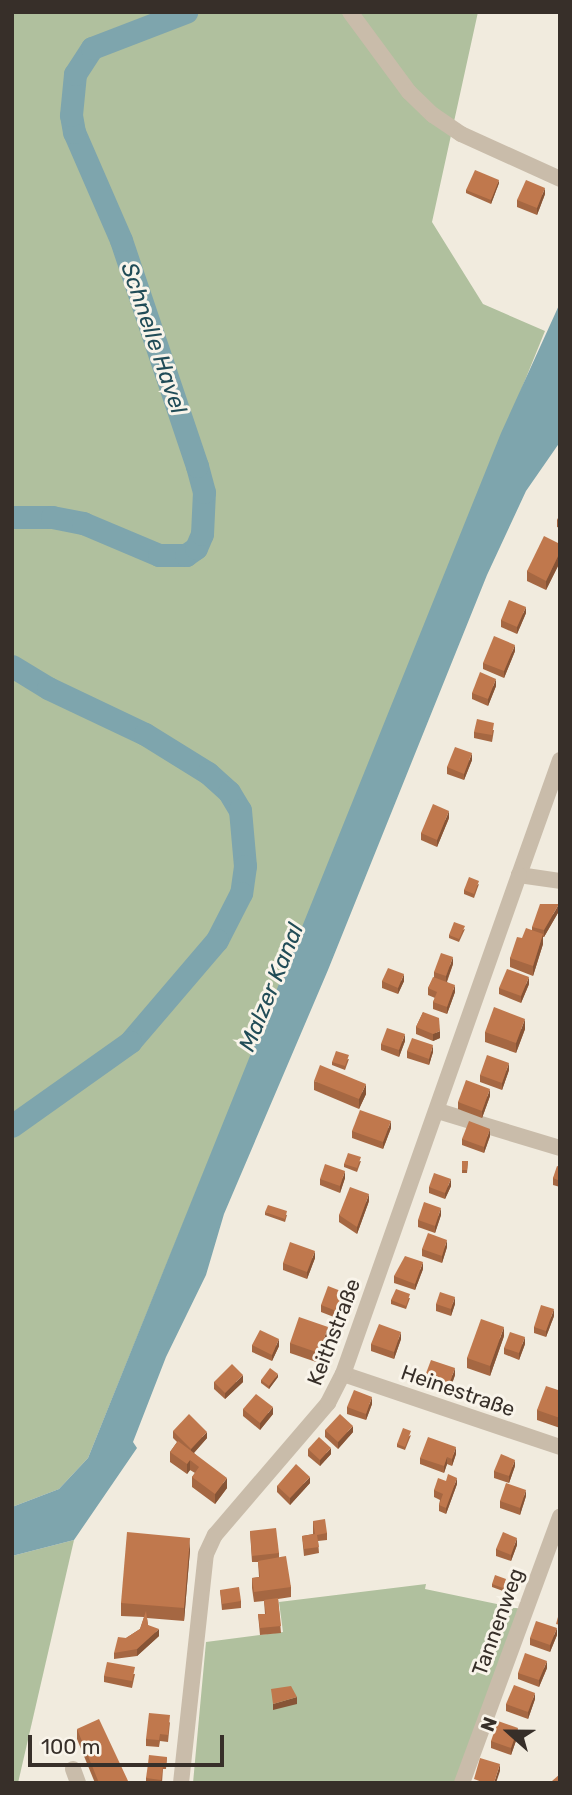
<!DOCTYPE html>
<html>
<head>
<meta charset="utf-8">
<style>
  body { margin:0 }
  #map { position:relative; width:572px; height:1795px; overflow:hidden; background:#f1ebde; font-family:Rubik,sans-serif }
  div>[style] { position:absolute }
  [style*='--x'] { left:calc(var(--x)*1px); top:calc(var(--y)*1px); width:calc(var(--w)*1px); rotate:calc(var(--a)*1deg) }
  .green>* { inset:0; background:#b0c09e }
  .water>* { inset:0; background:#7ea5ad }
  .river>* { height:23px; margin:-11.5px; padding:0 11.5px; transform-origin:11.5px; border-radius:11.5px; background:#7ea5ad }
  .minor>* { height:16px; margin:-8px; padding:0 8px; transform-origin:8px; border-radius:8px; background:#c9bcaa }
  .wall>* { inset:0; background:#a56742 }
  .shaded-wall>* { inset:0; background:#865436 }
  .building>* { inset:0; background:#c0784d }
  span { translate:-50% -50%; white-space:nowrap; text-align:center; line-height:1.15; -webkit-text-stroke:6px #f9f4ea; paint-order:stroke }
  .street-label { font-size:21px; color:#372f29 }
  .water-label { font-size:23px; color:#214c57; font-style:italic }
  .frame { position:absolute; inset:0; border:14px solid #372f29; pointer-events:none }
  .north { position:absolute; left:474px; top:1697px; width:70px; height:70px; -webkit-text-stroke:5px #f9f4ea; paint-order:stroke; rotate:291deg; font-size:19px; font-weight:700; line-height:28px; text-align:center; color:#372f29 }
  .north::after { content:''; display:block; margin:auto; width:24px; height:32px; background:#372f29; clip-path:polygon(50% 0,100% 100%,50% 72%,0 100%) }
  .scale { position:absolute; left:28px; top:1735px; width:196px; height:32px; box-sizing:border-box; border:4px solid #372f29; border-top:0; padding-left:9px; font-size:21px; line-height:24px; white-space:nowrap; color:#372f29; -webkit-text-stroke:5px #f9f4ea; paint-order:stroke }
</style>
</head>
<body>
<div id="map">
  <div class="green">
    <i style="clip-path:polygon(12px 12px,478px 12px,432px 222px,483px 304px,545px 331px,88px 1458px,59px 1489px,12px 1507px)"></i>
    <i style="clip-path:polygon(74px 1540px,18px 1783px,12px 1783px,12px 1556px)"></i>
    <i style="clip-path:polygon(426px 1584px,425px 1589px,521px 1609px,458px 1783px,193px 1783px,206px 1642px,283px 1632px,279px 1602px)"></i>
  </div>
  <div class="water">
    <i style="clip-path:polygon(560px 303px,560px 442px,526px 491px,487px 575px,328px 970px,224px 1214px,206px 1275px,166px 1357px,133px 1442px,137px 1448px,74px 1540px,12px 1556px,12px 1507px,59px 1489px,88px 1458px,501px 433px)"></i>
  </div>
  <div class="river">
    <i style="--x:12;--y:517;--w:40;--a:0"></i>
    <i style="--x:52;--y:517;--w:32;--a:11"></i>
    <i style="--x:83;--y:523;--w:82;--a:22.8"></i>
    <i style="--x:159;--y:555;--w:27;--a:0"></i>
    <i style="--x:186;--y:555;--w:12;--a:-35"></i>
    <i style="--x:196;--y:548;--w:15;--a:-67"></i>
    <i style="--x:202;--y:534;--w:42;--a:-87.3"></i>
    <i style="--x:204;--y:492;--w:27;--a:-105"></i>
    <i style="--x:197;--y:466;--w:238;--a:-108.6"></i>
    <i style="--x:121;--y:240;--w:118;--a:-113.5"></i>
    <i style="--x:74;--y:132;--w:17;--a:-100"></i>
    <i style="--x:71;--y:115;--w:41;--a:-84.4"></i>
    <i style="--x:75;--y:74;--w:31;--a:-57"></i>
    <i style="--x:92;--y:48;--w:101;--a:-21"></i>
    <i style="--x:12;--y:666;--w:42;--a:31.4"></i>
    <i style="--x:48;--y:688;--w:107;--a:25.4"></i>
    <i style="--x:145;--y:734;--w:74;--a:31.8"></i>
    <i style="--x:208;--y:773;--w:28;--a:42"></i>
    <i style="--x:229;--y:792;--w:21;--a:59"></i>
    <i style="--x:240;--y:810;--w:56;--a:84.9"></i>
    <i style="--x:245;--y:866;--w:27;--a:98"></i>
    <i style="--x:241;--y:893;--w:53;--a:117.1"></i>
    <i style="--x:217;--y:940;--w:134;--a:130.5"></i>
    <i style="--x:130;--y:1042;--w:145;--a:144.6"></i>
  </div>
  <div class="minor">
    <i style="--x:350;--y:12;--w:99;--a:53.6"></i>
    <i style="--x:409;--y:92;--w:33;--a:44"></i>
    <i style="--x:433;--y:115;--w:34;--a:34"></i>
    <i style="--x:461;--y:134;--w:109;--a:24.4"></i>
    <i style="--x:560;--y:760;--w:122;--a:109.6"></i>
    <i style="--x:519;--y:875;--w:41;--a:8.3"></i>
    <i style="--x:438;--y:1111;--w:127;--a:16.9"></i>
    <i style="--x:343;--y:1374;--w:229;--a:18.6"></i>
    <i style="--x:73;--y:1769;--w:15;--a:70"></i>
    <i style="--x:181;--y:1783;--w:230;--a:-83.8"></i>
    <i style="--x:206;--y:1554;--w:21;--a:-65"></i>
    <i style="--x:215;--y:1535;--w:174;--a:-49.4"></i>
    <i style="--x:328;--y:1403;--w:33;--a:-63"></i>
    <i style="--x:343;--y:1374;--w:529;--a:-70.57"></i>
    <i style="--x:462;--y:1783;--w:284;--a:-69.8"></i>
  </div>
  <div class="wall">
    <i style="clip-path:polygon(499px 183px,491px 204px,466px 193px,466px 190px)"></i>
    <i style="clip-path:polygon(545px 194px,537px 215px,517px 207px,517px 200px)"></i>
    <i style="clip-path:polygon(560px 514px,560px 528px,557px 527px,557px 520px)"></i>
    <i style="clip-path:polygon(560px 544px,560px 562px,546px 590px,527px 581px,527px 571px)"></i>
    <i style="clip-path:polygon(526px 613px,517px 634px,501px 627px,501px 620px)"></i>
    <i style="clip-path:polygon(515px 651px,504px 678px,483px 669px,483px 663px)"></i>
    <i style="clip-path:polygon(496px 686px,488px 706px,472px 699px,472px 693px)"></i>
    <i style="clip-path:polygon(494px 730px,492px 742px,474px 738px,474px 732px)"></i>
    <i style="clip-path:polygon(472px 760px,464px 780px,447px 774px,447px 767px)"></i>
    <i style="clip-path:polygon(449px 818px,437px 847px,421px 840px,421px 833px)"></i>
    <i style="clip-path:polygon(479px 884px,474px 898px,464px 894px,464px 890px)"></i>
    <i style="clip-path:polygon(559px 911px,544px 937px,543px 937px,543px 944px,533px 976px,510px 967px,510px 958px,532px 930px,532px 927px)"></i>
    <i style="clip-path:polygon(465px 929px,459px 942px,449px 938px,449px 935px)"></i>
    <i style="clip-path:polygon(453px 964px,447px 982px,455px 992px,447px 1014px,433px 1009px,433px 1002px,435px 998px,428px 995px,428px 988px,434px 977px,434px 972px)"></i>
    <i style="clip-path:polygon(382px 981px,404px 981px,398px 994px,382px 988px)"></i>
    <i style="clip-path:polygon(529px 984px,521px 1003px,499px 994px,499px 988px)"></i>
    <i style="clip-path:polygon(423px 1012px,440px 1038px,433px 1041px,416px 1034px,416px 1027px)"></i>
    <i style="clip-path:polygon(525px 1029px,516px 1053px,485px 1042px,485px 1032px)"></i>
    <i style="clip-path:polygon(405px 1041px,399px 1057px,381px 1050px,381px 1044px)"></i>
    <i style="clip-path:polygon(407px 1051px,433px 1052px,429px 1065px,407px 1058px)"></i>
    <i style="clip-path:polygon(349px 1059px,345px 1070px,332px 1065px,332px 1062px)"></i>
    <i style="clip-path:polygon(509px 1070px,502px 1090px,480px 1082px,480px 1075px)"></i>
    <i style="clip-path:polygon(314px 1081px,366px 1094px,359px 1109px,314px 1090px)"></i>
    <i style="clip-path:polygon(490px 1096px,482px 1118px,458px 1109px,458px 1102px)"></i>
    <i style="clip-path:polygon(391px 1128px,383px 1149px,352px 1138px,352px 1131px)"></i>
    <i style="clip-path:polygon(490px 1136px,484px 1153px,462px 1145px,462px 1139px)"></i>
    <i style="clip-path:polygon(361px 1161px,357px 1172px,344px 1167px,344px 1164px)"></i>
    <i style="clip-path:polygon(462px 1161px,468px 1161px,467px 1173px,462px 1173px)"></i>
    <i style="clip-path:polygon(560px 1167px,560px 1187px,553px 1185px,553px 1178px)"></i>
    <i style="clip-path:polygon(345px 1178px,340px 1193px,320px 1185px,320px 1179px)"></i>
    <i style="clip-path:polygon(451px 1186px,445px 1199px,429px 1193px,429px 1187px)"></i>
    <i style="clip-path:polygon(369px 1201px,357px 1234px,339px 1222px,339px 1215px)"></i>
    <i style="clip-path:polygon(265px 1212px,287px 1215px,285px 1222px,265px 1215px)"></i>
    <i style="clip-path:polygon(441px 1215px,435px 1233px,418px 1227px,418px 1220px)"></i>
    <i style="clip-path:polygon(447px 1247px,442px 1263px,422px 1256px,422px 1249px)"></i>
    <i style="clip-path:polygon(315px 1258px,307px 1279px,283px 1270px,283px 1263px)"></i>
    <i style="clip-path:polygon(423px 1269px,415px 1290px,394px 1283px,394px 1276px)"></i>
    <i style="clip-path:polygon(410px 1298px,406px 1309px,391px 1304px,391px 1300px)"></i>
    <i style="clip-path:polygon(346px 1300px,339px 1319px,321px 1312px,321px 1305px)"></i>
    <i style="clip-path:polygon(436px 1304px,455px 1304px,451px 1316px,436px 1311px)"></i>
    <i style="clip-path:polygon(554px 1316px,546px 1337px,534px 1333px,534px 1327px)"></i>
    <i style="clip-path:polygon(504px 1336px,490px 1376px,467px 1368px,467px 1358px)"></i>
    <i style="clip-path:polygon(328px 1337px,319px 1363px,290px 1353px,290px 1343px)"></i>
    <i style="clip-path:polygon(401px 1339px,394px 1359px,371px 1351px,371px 1344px)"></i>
    <i style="clip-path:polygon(525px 1344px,519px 1360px,504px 1354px,504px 1348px)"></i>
    <i style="clip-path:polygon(252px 1345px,279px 1346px,272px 1361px,252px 1352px)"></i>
    <i style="clip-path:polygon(455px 1375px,449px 1392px,425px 1383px,425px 1376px)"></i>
    <i style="clip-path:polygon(278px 1377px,269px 1389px,261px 1383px,261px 1380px)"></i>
    <i style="clip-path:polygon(214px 1382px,243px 1382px,225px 1399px,214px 1389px)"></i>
    <i style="clip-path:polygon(560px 1384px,560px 1428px,537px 1420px,537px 1410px,558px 1390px)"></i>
    <i style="clip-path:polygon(372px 1404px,366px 1420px,347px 1414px,347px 1407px)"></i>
    <i style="clip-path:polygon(243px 1409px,273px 1414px,260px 1430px,243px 1416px)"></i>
    <i style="clip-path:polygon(325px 1430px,353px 1432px,338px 1449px,325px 1437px)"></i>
    <i style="clip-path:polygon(173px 1431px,207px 1438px,194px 1453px,227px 1488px,215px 1504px,192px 1487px,192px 1477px,195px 1473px,190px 1470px,187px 1474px,170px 1462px,170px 1452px,177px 1442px,173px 1438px)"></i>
    <i style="clip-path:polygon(411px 1435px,405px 1450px,397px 1447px,397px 1444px)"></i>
    <i style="clip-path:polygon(308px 1449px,331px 1454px,320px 1466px,308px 1456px)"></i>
    <i style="clip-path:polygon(456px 1454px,452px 1466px,447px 1464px,444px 1473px,420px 1464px,420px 1458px)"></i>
    <i style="clip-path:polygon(515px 1466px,509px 1483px,494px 1478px,494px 1471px)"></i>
    <i style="clip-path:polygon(310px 1483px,290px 1505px,277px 1492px,277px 1486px)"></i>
    <i style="clip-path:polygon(457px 1484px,446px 1514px,439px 1511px,439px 1505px,440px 1500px,434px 1497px,434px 1490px)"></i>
    <i style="clip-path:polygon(526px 1496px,520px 1515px,500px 1508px,500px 1501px)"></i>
    <i style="clip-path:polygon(313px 1521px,327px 1533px,327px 1540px,318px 1541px,319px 1553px,304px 1556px,302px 1536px,313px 1534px)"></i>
    <i style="clip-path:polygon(250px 1531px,279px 1553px,279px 1558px,291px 1587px,291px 1597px,278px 1599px,281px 1633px,260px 1635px,258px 1614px,265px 1614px,264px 1601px,254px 1602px,252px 1588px,252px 1578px,259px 1577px,258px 1562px,252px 1562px)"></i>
    <i style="clip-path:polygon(517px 1545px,511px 1561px,496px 1556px,496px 1549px)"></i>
    <i style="clip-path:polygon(190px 1550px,184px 1621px,147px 1618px,148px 1625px,159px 1636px,137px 1656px,114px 1659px,114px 1653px,126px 1638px,140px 1629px,144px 1617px,121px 1616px,121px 1603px)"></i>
    <i style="clip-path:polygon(506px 1582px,503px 1591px,492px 1587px,492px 1584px)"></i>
    <i style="clip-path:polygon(220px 1590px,241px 1601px,241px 1608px,222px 1610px)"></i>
    <i style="clip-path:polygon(557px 1635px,550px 1652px,530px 1645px,530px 1638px)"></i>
    <i style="clip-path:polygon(547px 1668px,539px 1687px,518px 1679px,518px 1673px)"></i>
    <i style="clip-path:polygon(135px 1674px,132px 1688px,104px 1682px,104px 1676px)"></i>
    <i style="clip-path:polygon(535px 1699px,528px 1719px,506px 1711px,506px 1704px)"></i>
    <i style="clip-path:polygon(170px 1722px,168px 1742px,160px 1741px,159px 1747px,146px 1746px,146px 1739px)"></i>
    <i style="clip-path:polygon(77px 1729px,129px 1783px,95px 1783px,77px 1739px)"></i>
    <i style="clip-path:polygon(518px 1735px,511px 1755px,491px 1748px,491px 1741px)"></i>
    <i style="clip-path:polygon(167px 1757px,166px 1769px,163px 1769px,162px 1783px,146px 1783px,146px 1778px)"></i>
  </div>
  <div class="shaded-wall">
    <i style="clip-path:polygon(499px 180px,499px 183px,491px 204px,491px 200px)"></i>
    <i style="clip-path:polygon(545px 188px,545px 194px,537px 215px,537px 208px)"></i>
    <i style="clip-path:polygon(560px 552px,560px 562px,546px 590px,546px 581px)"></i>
    <i style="clip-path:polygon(526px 607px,526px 613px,517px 634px,517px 627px)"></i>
    <i style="clip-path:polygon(515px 645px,515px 651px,504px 678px,504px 671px)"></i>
    <i style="clip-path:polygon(496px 679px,496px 686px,488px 706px,488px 699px)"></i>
    <i style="clip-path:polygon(472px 753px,472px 760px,464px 780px,464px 774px)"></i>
    <i style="clip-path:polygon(449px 811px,449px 818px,437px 847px,437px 840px)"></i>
    <i style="clip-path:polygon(559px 904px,559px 911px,544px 937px,544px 930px)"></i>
    <i style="clip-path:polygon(543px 934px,543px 944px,533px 976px,533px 966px)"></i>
    <i style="clip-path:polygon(453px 957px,453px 964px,446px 983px,446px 976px)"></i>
    <i style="clip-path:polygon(404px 974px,404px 981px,398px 994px,398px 988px)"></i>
    <i style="clip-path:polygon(529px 977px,529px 984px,521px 1003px,521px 996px)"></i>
    <i style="clip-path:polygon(455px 985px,455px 992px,447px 1014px,447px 1007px)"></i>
    <i style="clip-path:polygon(525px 1019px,525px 1029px,516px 1053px,516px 1043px)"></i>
    <i style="clip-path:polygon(440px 1031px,440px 1038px,433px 1041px,433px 1034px)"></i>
    <i style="clip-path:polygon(405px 1034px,405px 1041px,399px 1057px,399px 1050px)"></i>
    <i style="clip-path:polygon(433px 1045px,433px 1052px,429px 1065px,429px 1059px)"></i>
    <i style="clip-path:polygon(509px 1063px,509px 1070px,502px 1090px,502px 1083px)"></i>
    <i style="clip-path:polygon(366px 1084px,366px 1094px,359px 1109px,359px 1099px)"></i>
    <i style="clip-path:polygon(490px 1089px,490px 1096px,482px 1118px,482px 1111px)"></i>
    <i style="clip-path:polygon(391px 1121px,391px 1128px,383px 1149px,383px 1142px)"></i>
    <i style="clip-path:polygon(490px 1129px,490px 1136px,484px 1153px,484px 1147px)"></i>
    <i style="clip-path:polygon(345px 1171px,345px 1178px,340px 1193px,340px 1186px)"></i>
    <i style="clip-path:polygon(451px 1179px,451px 1186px,445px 1199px,445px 1193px)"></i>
    <i style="clip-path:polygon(369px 1194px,369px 1201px,357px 1234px,357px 1227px)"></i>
    <i style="clip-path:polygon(441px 1208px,441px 1215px,435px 1233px,435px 1226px)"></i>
    <i style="clip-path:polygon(447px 1240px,447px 1247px,442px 1263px,442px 1256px)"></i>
    <i style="clip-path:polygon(315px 1251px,315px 1258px,307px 1279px,307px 1272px)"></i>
    <i style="clip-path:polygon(423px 1262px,423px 1269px,415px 1290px,415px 1284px)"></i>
    <i style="clip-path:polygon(346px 1293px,346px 1300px,339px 1319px,339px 1312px)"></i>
    <i style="clip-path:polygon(455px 1297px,455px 1304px,451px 1316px,451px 1309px)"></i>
    <i style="clip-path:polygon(554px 1309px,554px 1316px,546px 1337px,546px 1331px)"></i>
    <i style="clip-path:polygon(328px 1327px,328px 1337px,319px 1363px,319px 1353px)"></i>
    <i style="clip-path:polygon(504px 1327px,504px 1336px,490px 1376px,490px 1366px)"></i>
    <i style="clip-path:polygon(401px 1332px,401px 1339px,394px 1359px,394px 1352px)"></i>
    <i style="clip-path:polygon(525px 1337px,525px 1344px,519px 1360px,519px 1353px)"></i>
    <i style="clip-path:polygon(279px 1339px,279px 1346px,272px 1361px,272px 1355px)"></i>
    <i style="clip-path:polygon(455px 1368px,455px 1375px,449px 1392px,449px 1385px)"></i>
    <i style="clip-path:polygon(278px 1374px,278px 1377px,269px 1389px,269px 1386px)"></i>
    <i style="clip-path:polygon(243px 1375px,243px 1382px,225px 1399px,225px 1393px)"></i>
    <i style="clip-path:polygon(372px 1397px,372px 1404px,366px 1420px,366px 1414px)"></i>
    <i style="clip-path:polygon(273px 1407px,273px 1414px,260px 1430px,260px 1423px)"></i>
    <i style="clip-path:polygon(353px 1426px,353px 1432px,338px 1449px,338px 1442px)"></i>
    <i style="clip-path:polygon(207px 1432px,207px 1438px,191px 1456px,191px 1449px)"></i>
    <i style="clip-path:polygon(456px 1447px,456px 1454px,452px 1466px,452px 1459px)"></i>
    <i style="clip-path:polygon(331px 1448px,331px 1454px,320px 1466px,320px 1460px)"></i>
    <i style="clip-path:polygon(447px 1457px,447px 1464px,444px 1473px,444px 1466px)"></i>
    <i style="clip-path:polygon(190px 1460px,190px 1470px,187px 1474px,187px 1464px)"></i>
    <i style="clip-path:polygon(515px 1460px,515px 1466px,509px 1483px,509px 1476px)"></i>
    <i style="clip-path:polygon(310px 1477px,310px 1483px,290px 1505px,290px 1498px)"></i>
    <i style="clip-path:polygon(227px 1478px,227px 1488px,215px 1504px,215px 1494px)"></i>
    <i style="clip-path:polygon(457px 1478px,457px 1484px,446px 1514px,446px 1508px)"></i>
    <i style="clip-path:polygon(526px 1490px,526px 1496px,520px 1515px,520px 1508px)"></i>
    <i style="clip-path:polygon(190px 1538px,190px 1550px,184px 1621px,184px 1608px)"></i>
    <i style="clip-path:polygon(517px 1538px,517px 1545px,511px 1561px,511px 1555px)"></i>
    <i style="clip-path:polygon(557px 1628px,557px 1635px,550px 1652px,550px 1645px)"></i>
    <i style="clip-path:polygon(159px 1629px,159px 1636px,137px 1656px,137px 1649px)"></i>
    <i style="clip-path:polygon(547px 1661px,547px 1668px,539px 1687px,539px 1680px)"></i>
    <i style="clip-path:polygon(535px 1693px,535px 1699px,528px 1719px,528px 1712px)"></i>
    <i style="clip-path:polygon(297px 1697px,297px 1704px,273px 1710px,273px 1704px)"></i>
    <i style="clip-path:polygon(518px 1728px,518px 1735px,511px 1755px,511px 1748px)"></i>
    <i style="clip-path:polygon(500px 1764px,500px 1771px,496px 1783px,494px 1783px)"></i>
  </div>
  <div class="building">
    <i style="clip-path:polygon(475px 170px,499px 180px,491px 200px,466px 190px)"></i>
    <i style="clip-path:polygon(526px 180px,545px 188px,537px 208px,517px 200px)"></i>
    <i style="clip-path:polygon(544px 536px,560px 544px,560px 552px,546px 581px,527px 571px)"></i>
    <i style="clip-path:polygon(509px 600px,526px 607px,517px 627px,501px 620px)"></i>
    <i style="clip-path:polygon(494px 636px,515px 645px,504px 671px,483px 663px)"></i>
    <i style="clip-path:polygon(480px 672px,496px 679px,488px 699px,472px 693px)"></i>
    <i style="clip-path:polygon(477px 719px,494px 723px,492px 735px,474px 732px)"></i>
    <i style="clip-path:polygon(455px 747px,472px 753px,464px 774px,447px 767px)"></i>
    <i style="clip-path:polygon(433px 804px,449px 811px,437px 840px,421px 833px)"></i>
    <i style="clip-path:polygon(469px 877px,479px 881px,474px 894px,464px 890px)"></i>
    <i style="clip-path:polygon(540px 904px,559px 904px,544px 930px,532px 927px)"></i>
    <i style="clip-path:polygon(454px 922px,465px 926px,459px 939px,449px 935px)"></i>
    <i style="clip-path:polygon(526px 928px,543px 934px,533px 966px,510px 958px,517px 937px,522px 938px)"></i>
    <i style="clip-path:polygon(441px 953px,453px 957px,446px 976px,434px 972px)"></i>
    <i style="clip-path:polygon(388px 968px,404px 974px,398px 988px,382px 981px)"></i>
    <i style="clip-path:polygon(507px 969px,529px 977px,521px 996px,499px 988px)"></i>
    <i style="clip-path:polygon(433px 977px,455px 985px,447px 1007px,433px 1002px,437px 992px,428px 988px)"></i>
    <i style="clip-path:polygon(494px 1007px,525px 1019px,516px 1043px,485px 1032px)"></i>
    <i style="clip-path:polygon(423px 1012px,439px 1018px,440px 1031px,433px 1034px,416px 1027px)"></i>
    <i style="clip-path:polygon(387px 1028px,405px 1034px,399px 1050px,381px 1044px)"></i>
    <i style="clip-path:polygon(412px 1038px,433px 1045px,429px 1059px,407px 1051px)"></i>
    <i style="clip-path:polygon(336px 1051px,349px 1055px,345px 1066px,332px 1062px)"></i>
    <i style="clip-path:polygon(487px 1055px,509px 1063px,502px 1083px,480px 1075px)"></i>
    <i style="clip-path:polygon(320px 1065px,366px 1084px,359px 1099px,314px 1081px)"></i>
    <i style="clip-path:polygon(466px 1080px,490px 1089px,482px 1111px,458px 1102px)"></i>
    <i style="clip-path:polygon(360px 1110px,391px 1121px,383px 1142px,352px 1131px)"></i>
    <i style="clip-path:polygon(469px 1121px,490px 1129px,484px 1147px,462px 1139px)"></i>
    <i style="clip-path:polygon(348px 1153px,361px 1157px,357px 1168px,344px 1164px)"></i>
    <i style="clip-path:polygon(462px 1161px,468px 1161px,467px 1170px,462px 1170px)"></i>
    <i style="clip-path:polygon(325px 1164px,345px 1171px,340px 1186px,320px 1179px)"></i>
    <i style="clip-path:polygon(557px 1166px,560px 1167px,560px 1181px,553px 1178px)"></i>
    <i style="clip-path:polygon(434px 1173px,451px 1179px,445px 1193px,429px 1187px)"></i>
    <i style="clip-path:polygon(350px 1187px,369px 1194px,357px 1227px,339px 1215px)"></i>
    <i style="clip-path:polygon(424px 1202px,441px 1208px,435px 1226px,418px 1220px)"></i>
    <i style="clip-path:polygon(268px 1205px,287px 1211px,285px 1219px,265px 1212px)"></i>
    <i style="clip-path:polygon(428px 1233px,447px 1240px,442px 1256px,422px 1249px)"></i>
    <i style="clip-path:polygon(290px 1242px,315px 1251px,307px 1272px,283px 1263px)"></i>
    <i style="clip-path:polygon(405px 1256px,423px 1262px,415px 1284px,394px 1276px)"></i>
    <i style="clip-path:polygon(328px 1286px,346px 1293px,339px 1312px,321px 1305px)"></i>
    <i style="clip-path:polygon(396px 1289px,410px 1294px,406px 1306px,391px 1300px)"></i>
    <i style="clip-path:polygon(440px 1292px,455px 1297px,451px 1309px,436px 1304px)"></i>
    <i style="clip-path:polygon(541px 1305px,554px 1309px,546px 1331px,534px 1327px)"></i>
    <i style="clip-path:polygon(299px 1317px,328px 1327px,319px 1353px,290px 1343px)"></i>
    <i style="clip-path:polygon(481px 1319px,504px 1327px,490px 1366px,467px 1358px)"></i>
    <i style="clip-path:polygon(379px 1324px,401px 1332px,394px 1352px,371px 1344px)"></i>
    <i style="clip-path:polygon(260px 1330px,279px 1339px,272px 1355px,252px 1345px)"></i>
    <i style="clip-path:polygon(510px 1332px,525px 1337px,519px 1353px,504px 1348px)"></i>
    <i style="clip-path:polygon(431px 1360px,455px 1368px,449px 1385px,425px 1376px)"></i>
    <i style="clip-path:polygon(232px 1364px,243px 1375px,225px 1393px,214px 1382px)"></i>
    <i style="clip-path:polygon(270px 1368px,278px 1374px,269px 1386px,261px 1380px)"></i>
    <i style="clip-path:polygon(560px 1384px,560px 1418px,537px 1410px,546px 1386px,558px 1390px)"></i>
    <i style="clip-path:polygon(354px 1390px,372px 1397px,366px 1414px,347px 1407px)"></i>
    <i style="clip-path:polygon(256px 1394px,273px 1407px,260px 1423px,243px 1409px)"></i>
    <i style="clip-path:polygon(189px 1414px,207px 1432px,191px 1449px,173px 1431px)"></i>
    <i style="clip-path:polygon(340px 1414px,353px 1426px,338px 1442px,325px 1430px)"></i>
    <i style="clip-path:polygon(403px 1428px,411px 1431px,405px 1447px,397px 1444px)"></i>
    <i style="clip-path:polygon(319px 1437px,331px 1448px,320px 1460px,308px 1449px)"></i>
    <i style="clip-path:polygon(428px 1437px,456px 1447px,452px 1459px,447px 1457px,444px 1466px,420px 1458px)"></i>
    <i style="clip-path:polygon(178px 1441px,227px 1478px,215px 1494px,192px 1477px,199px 1467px,190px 1460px,187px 1464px,170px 1452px)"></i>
    <i style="clip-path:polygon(501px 1454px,515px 1460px,509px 1476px,494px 1471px)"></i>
    <i style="clip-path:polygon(296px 1464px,310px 1477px,290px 1498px,277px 1486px)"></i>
    <i style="clip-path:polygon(448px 1474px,457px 1478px,446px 1508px,439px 1505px,443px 1494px,434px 1490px,438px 1478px,446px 1481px)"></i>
    <i style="clip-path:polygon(506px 1483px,526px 1490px,520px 1508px,500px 1501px)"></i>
    <i style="clip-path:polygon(325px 1519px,327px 1533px,317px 1535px,319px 1547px,304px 1549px,302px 1536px,315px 1534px,313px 1521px)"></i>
    <i style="clip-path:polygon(276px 1528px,279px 1553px,252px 1556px,250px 1531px)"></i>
    <i style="clip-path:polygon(127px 1532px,190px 1538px,184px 1608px,121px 1603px)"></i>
    <i style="clip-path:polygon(503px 1532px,517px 1538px,511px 1555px,496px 1549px)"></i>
    <i style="clip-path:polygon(286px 1556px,291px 1587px,254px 1592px,252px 1578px,260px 1577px,258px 1561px)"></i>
    <i style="clip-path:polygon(495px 1575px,506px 1579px,503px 1588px,492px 1584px)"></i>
    <i style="clip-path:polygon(239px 1587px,241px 1601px,222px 1604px,220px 1590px)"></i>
    <i style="clip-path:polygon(278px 1598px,281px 1626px,260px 1628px,258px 1614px,266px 1614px,264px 1600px)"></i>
    <i style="clip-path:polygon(146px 1611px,148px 1625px,159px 1629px,137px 1649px,114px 1653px,118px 1637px,126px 1638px,140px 1629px)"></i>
    <i style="clip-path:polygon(558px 1617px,560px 1618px,560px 1625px,556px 1624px)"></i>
    <i style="clip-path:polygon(536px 1621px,557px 1628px,550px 1645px,530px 1638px)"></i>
    <i style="clip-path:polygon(525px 1653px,547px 1661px,539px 1680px,518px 1673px)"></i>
    <i style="clip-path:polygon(107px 1662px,135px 1667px,132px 1681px,104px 1676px)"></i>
    <i style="clip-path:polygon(514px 1685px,535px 1693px,528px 1712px,506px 1704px)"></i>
    <i style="clip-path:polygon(291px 1686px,297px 1697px,273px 1704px,271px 1689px)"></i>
    <i style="clip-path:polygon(149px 1713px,170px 1715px,168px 1735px,160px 1734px,159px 1740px,146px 1739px)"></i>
    <i style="clip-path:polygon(99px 1719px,129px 1783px,99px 1783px,77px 1729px)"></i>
    <i style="clip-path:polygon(498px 1721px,518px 1728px,511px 1748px,491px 1741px)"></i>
    <i style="clip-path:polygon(149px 1755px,167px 1757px,166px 1766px,148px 1764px)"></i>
    <i style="clip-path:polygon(480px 1758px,500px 1764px,494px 1783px,485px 1783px,474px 1779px)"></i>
    <i style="clip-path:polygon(148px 1764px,163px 1766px,161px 1780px,146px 1778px)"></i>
    <i style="clip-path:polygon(560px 1774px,560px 1783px,554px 1783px,552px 1781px)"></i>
  </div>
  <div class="street-label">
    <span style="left:334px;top:1332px;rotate:-69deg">Keithstraße</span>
    <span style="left:458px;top:1391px;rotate:19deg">Heinestraße</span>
    <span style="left:498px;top:1622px;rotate:-70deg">Tannenweg</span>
  </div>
  <div class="water-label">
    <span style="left:154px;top:338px;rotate:71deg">Schnelle Havel</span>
    <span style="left:271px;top:987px;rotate:-68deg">Malzer Kanal</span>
  </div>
  <div class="frame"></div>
  <div class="north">N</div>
  <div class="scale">100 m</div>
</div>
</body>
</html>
